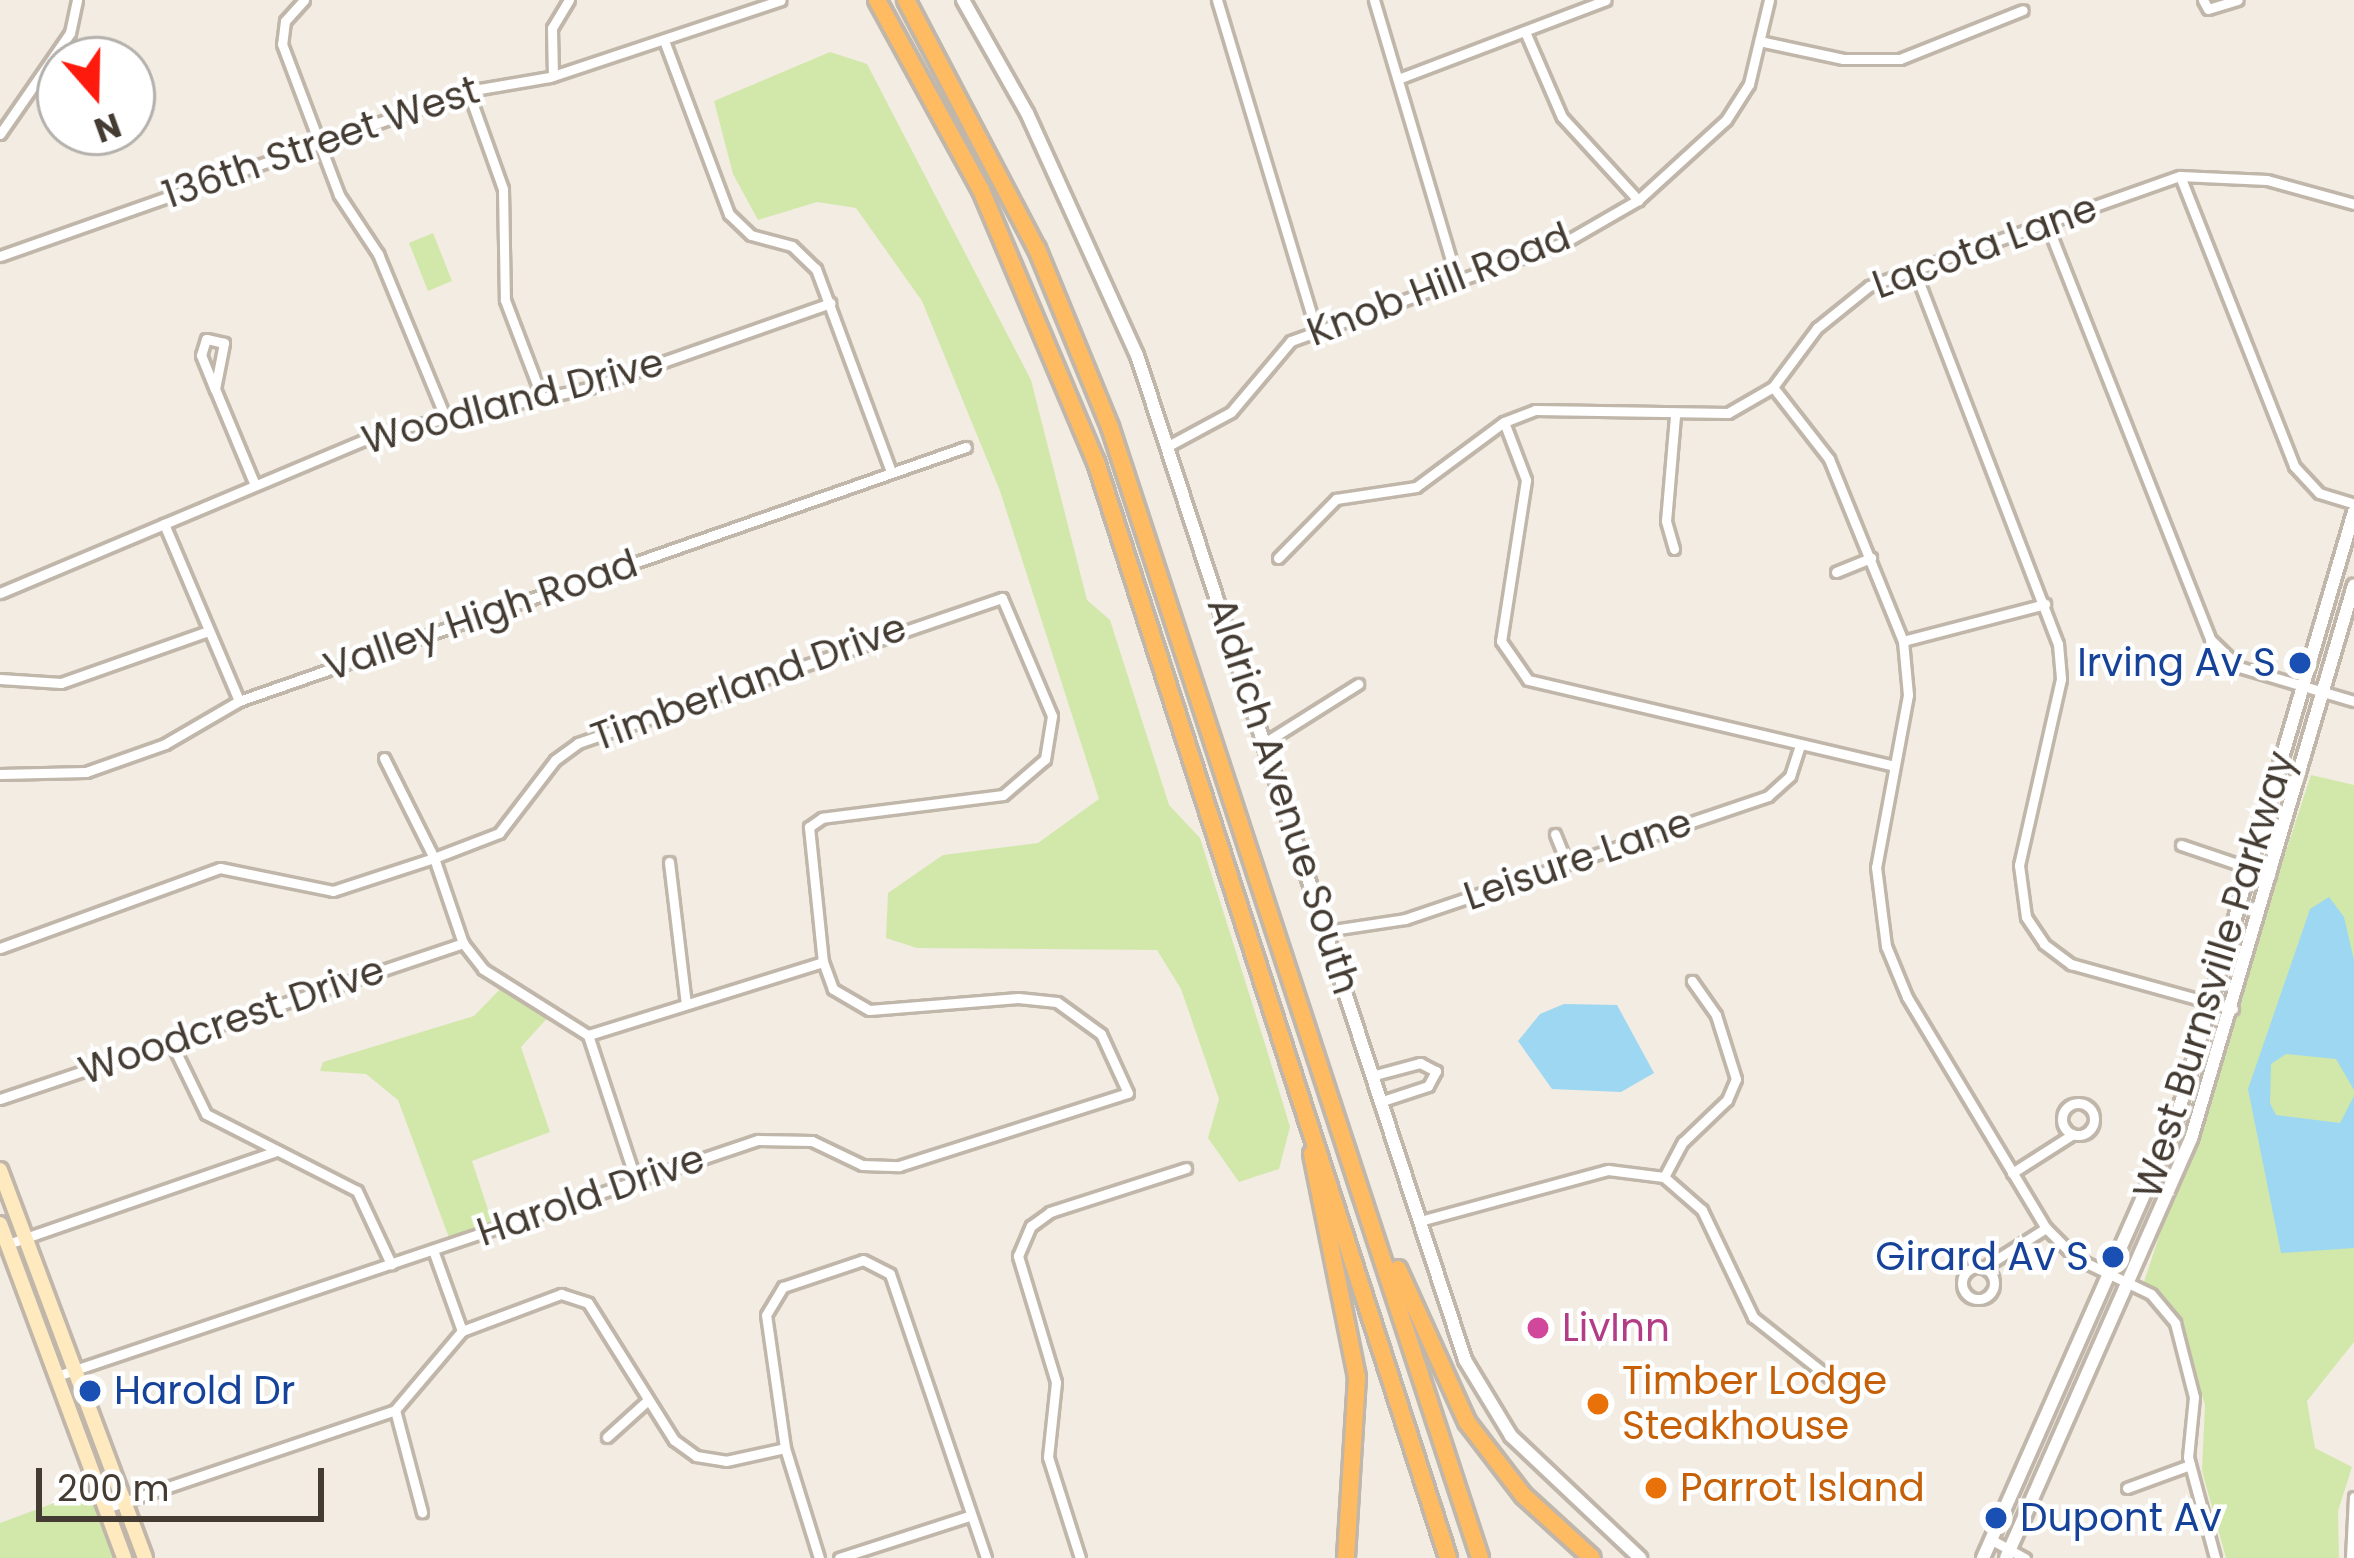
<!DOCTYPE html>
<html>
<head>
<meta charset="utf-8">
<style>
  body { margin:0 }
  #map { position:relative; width:2354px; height:1558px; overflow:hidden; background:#f2ece3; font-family:Poppins,sans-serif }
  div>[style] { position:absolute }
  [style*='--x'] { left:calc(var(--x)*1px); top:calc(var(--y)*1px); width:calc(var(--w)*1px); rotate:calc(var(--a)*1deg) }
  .green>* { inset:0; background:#d2e8aa }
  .water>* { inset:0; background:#9dd7f1 }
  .roads { filter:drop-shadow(3px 0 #c0b6a9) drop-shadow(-3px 0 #c0b6a9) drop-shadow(0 3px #c0b6a9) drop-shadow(0 -3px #c0b6a9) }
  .minor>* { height:9px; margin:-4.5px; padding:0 4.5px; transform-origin:4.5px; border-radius:4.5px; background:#fff }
  .minor>.ring { margin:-4.5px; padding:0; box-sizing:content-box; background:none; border:9px solid #fff; border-radius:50% }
  .tertiary>* { height:12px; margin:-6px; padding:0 6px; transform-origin:6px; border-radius:6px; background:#fff }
  .secondary>* { height:14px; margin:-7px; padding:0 7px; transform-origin:7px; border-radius:7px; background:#ffeac0 }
  .motorway>* { height:16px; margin:-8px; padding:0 8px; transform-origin:8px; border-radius:8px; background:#ffbb61 }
  .dots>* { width:33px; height:33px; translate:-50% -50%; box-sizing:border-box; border:6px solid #fff; border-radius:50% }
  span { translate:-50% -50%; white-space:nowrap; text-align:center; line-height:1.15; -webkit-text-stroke:9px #fff; paint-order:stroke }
  .street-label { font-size:39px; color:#443c33 }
  .transit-label { font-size:39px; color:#164399 }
  .right { translate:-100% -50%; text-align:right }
  .left { translate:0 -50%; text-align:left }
  .hotel-label { font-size:39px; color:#b23c85 }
  .food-label { font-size:39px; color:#c56008 }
  .north { position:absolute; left:36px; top:36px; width:120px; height:120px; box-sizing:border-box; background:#fff; border:3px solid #b4b1ad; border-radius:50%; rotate:160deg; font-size:33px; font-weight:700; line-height:48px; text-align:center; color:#443c33 }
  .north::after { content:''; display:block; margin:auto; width:42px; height:54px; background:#fe1b0e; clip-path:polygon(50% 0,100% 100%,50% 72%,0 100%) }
  .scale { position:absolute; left:36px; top:1468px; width:288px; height:54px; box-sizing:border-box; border:6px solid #443c33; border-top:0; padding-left:15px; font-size:36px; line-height:42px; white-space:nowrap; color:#443c33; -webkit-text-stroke:9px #fff; paint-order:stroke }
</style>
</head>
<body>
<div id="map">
  <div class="green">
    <i style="clip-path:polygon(830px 52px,867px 64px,1031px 380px,1087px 600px,1110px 620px,1169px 805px,1200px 838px,1266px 1047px,1290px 1127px,1279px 1169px,1239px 1182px,1208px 1138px,1219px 1099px,1181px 989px,1157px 950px,917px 948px,886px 938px,888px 893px,943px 855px,1038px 843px,1099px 799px,1000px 491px,922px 301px,856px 208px,817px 202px,758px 220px,733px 174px,714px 101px)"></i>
    <i style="clip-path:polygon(433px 233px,452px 281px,428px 291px,409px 243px)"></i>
    <i style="clip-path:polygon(2311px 775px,2354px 785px,2354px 1342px,2307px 1401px,2315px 1448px,2352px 1467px,2338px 1511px,2339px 1558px,2226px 1558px,2202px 1471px,2205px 1405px,2180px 1322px,2163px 1296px,2143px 1285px)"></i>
    <i style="clip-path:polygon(506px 983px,552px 1013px,521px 1047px,550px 1132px,472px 1161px,494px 1228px,451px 1243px,398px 1100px,366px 1074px,320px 1071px,323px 1062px,474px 1016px)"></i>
    <i style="clip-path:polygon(92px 1489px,117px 1558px,0 1558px,0 1523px)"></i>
  </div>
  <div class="water">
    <i style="clip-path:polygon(2329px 897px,2344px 917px,2354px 960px,2354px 1090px,2336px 1059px,2286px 1054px,2271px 1064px,2270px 1103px,2276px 1115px,2340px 1123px,2354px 1096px,2354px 1248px,2281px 1253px,2248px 1089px,2310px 909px)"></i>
    <i style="clip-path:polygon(1564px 1004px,1617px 1005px,1654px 1073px,1621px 1092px,1552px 1089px,1518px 1041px,1540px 1014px)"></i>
  </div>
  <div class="roads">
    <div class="minor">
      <i style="--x:304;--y:0;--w:28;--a:132"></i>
      <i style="--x:285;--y:21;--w:23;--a:97"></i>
      <i style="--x:282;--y:44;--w:161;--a:69.3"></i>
      <i style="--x:339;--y:195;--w:71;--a:56.5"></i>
      <i style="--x:378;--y:254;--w:173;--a:67.6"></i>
      <i style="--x:1217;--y:0;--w:345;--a:73.3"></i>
      <i style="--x:1374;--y:0;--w:292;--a:73.5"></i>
      <i style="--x:2203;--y:0;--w:10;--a:61"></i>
      <i style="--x:2208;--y:9;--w:31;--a:-17"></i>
      <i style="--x:1526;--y:34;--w:90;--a:66.6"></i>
      <i style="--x:1562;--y:117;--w:113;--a:47.5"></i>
      <i style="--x:1764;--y:42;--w:81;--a:12.1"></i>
      <i style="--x:1843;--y:59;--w:57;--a:0"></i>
      <i style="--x:1900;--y:59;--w:132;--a:-21.7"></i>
      <i style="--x:665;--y:43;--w:183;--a:69.5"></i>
      <i style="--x:729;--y:214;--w:30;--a:44"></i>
      <i style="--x:751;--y:235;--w:42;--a:15"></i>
      <i style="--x:792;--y:246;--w:33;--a:44"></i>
      <i style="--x:816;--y:269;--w:216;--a:69.7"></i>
      <i style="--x:553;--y:76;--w:48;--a:-91.2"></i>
      <i style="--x:552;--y:28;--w:33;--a:-59"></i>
      <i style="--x:1398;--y:79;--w:222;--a:-20.8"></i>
      <i style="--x:468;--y:91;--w:104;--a:70.3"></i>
      <i style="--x:503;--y:189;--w:111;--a:89"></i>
      <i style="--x:505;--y:300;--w:107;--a:69.2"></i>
      <i style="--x:0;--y:134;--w:123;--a:-55.3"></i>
      <i style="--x:70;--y:33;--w:34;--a:-78"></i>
      <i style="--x:2180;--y:176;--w:312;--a:68.5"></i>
      <i style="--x:2294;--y:466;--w:37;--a:47"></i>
      <i style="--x:2319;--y:493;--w:37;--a:17"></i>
      <i style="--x:2046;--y:222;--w:448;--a:68.5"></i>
      <i style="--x:2210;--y:639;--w:40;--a:44"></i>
      <i style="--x:2239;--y:667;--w:120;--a:16.5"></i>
      <i style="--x:0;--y:256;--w:496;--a:-19.4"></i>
      <i style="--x:468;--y:91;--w:83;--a:-9.7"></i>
      <i style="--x:550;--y:77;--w:243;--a:-18.4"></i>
      <i style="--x:1914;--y:269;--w:402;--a:69"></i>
      <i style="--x:2058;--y:644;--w:35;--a:85"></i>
      <i style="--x:2061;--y:679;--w:191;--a:102.7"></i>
      <i style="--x:2019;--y:865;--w:52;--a:82.3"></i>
      <i style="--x:2026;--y:917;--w:32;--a:56"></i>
      <i style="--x:2044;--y:944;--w:34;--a:37"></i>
      <i style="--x:2071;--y:964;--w:168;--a:15.5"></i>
      <i style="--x:1773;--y:387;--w:91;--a:52.1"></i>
      <i style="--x:1829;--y:459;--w:196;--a:67.9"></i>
      <i style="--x:1903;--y:641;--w:54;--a:84.7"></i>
      <i style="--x:1908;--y:695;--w:175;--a:100.5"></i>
      <i style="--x:1876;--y:867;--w:80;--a:82.8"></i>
      <i style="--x:1886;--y:946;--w:55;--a:67.6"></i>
      <i style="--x:1907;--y:997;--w:270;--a:59"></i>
      <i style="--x:2046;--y:1228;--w:42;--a:45"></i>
      <i style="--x:2076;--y:1258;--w:83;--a:25.6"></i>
      <i style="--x:2151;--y:1294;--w:38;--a:50"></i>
      <i style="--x:2175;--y:1323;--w:76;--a:75.6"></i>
      <i style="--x:2194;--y:1397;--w:60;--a:95.7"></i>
      <i style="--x:2188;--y:1457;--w:105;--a:75"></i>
      <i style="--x:215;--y:389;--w:47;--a:-78.9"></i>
      <i style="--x:224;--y:343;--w:18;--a:-167"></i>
      <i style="--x:206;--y:339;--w:17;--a:107"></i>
      <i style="--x:201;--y:355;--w:37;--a:68"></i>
      <i style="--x:215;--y:389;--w:104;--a:67.4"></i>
      <i style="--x:1504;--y:422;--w:62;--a:69.2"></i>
      <i style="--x:1526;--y:480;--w:163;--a:98.8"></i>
      <i style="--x:1501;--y:641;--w:47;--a:55.3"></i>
      <i style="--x:1528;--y:680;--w:376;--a:13.2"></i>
      <i style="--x:1170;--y:445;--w:69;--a:-28.4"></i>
      <i style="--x:1231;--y:412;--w:93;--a:-49.8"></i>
      <i style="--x:1291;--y:341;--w:294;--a:-19.9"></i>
      <i style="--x:1567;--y:241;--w:82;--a:-30"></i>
      <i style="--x:1638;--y:200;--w:119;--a:-42.3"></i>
      <i style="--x:1726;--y:120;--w:43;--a:-57.4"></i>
      <i style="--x:1749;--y:84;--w:86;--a:-76.6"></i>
      <i style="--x:164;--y:524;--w:192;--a:67"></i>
      <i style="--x:1674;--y:549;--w:29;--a:-106"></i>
      <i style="--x:1666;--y:521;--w:105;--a:-85.1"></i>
      <i style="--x:1278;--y:558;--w:83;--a:-45.5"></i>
      <i style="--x:1336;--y:499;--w:81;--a:-8.5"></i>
      <i style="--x:1416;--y:487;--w:109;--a:-36.5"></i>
      <i style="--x:1504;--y:422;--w:33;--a:-21"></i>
      <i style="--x:1535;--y:410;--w:193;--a:0.9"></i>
      <i style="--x:1728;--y:413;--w:52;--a:-30"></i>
      <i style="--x:1773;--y:387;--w:74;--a:-53.3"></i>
      <i style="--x:1817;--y:328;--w:67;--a:-38.9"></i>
      <i style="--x:1869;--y:286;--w:330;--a:-19.5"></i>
      <i style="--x:2180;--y:176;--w:87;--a:2.6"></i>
      <i style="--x:2267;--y:180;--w:90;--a:15.4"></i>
      <i style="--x:1836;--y:572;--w:38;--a:-22"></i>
      <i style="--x:0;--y:593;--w:415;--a:-22.8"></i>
      <i style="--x:383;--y:432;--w:211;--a:-12.1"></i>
      <i style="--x:589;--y:388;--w:256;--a:-19.4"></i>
      <i style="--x:1903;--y:641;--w:147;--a:-14.6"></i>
      <i style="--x:0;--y:679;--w:61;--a:3.8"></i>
      <i style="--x:61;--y:683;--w:157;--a:-19.4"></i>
      <i style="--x:1266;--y:742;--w:109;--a:-32.2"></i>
      <i style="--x:384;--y:758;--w:112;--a:63.4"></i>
      <i style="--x:434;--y:858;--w:90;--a:71.2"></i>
      <i style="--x:463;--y:943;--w:33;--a:52"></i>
      <i style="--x:483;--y:969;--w:124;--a:32.2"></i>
      <i style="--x:588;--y:1035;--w:154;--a:71.8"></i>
      <i style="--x:0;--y:774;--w:86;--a:-1.3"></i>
      <i style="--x:86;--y:772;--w:84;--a:-19.5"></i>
      <i style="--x:165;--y:744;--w:86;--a:-30.2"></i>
      <i style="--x:239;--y:701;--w:770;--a:-19.26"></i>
      <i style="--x:1555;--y:834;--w:32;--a:68"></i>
      <i style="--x:2181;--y:845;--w:94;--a:18.6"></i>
      <i style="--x:669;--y:862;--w:143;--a:83.2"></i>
      <i style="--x:1326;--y:931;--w:80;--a:-8.6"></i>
      <i style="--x:1405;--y:919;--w:383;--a:-18.7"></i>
      <i style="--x:1768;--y:796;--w:30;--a:-42"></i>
      <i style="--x:1790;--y:776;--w:33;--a:-72"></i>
      <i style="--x:0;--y:948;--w:234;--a:-20"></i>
      <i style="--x:220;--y:868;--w:115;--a:11.5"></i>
      <i style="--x:333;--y:891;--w:106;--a:-18.1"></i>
      <i style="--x:434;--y:858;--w:70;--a:-21"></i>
      <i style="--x:499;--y:833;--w:92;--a:-52.5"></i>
      <i style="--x:555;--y:760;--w:29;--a:-36"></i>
      <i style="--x:578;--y:743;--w:448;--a:-18.9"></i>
      <i style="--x:1002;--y:598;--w:128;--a:67"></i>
      <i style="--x:1052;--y:716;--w:44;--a:99.2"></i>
      <i style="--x:1045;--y:759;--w:55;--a:139.4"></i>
      <i style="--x:1003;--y:795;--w:182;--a:172.8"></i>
      <i style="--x:822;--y:818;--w:16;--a:145"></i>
      <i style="--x:809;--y:827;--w:136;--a:84.1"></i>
      <i style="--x:171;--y:1042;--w:80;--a:64.1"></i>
      <i style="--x:206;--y:1114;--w:169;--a:27"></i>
      <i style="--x:357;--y:1191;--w:81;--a:65"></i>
      <i style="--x:1375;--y:1075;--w:47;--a:-14.9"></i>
      <i style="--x:1420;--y:1063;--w:18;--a:27"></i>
      <i style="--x:1436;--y:1071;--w:17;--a:118"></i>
      <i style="--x:1428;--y:1086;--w:47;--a:161.6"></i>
      <i style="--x:0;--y:1099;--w:489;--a:-18.6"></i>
      <i class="ring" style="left:2062px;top:1103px;width:23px;height:23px"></i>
      <i style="--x:2012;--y:1173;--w:72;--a:-32.6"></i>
      <i style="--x:1664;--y:1177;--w:40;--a:-62"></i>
      <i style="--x:1683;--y:1142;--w:61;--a:-43.7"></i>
      <i style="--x:1727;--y:1100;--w:23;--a:-67"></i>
      <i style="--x:1736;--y:1079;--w:67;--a:-107.4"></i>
      <i style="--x:1716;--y:1015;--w:42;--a:-125.2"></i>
      <i style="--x:1420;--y:1221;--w:195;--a:-15.2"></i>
      <i style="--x:1608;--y:1170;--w:56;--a:7.1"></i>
      <i style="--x:1664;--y:1177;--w:50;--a:41"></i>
      <i style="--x:1702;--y:1210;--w:119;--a:64.5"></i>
      <i style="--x:1753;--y:1317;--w:105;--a:38.4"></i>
      <i style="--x:8;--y:1244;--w:285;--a:-19.1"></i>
      <i style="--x:433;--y:1250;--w:86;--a:70.3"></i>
      <i class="ring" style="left:1962px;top:1267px;width:23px;height:23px"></i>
      <i style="--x:1983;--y:1268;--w:75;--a:-32.4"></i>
      <i style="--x:57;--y:1376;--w:740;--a:-18.61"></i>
      <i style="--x:758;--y:1140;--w:54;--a:1.1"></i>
      <i style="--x:812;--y:1141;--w:55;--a:25.6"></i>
      <i style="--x:862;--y:1165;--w:37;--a:2"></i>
      <i style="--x:899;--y:1166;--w:240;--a:-17.7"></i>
      <i style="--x:1128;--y:1093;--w:65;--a:-114.6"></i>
      <i style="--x:1101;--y:1034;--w:54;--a:-144"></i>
      <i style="--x:1057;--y:1002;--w:39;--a:-174"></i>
      <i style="--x:1018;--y:998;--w:149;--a:175.4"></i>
      <i style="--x:869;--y:1010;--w:42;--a:-149.7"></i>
      <i style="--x:833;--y:989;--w:29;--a:-110"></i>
      <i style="--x:823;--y:962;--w:246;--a:162.7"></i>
      <i style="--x:395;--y:1410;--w:106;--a:75.2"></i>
      <i style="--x:607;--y:1437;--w:55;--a:-42.1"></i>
      <i style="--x:2127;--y:1488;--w:67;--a:-20.1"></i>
      <i style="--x:106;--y:1508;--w:305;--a:-18.7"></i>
      <i style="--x:395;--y:1410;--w:104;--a:-49.7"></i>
      <i style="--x:462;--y:1331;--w:106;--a:-20.5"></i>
      <i style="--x:561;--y:1294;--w:28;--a:18"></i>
      <i style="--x:588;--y:1303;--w:162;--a:57.9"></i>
      <i style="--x:674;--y:1440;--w:27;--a:36"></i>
      <i style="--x:696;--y:1456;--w:30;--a:9"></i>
      <i style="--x:726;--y:1461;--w:60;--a:-12.4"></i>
      <i style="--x:1992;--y:1540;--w:38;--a:29"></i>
      <i style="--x:819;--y:1558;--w:115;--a:-107.2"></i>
      <i style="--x:785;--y:1448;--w:134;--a:-98.1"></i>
      <i style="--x:766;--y:1315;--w:33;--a:-59"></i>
      <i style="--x:783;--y:1287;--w:84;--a:-18.6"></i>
      <i style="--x:863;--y:1260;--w:30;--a:27"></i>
      <i style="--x:890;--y:1274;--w:300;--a:71.3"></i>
      <i style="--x:839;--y:1558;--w:137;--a:-17.9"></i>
      <i style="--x:1080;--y:1558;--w:106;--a:-107.6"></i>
      <i style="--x:1048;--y:1457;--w:75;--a:-83.9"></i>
      <i style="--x:1056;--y:1382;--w:132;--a:-106.8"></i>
      <i style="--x:1018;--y:1256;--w:33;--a:-67"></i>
      <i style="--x:1031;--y:1226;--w:24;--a:-36"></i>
      <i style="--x:1050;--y:1212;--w:143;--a:-17.9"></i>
      <i style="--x:2351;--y:1558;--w:61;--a:-87.2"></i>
    </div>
    <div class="tertiary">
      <i style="--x:963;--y:0;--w:130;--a:60.5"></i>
      <i style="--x:1027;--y:113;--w:266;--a:65.6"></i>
      <i style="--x:1137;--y:355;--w:1057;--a:71.92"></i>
      <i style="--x:1465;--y:1360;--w:89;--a:58.8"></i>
      <i style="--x:1511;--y:1436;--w:178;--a:43.4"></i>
      <i style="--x:1983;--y:1558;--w:468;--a:-66.1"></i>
      <i style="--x:2173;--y:1130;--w:644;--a:-73.68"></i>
      <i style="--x:2006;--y:1558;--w:458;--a:-66.2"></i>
      <i style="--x:2191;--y:1139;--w:577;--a:-73.6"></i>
    </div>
    <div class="secondary">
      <i style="--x:0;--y:1170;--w:414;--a:69.5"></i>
      <i style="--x:0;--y:1224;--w:356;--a:69.6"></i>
    </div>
    <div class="motorway">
      <i style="--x:877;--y:0;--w:217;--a:61.3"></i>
      <i style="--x:981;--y:190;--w:295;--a:67.1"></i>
      <i style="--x:1096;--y:462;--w:1151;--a:72.19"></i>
      <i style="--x:906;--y:0;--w:281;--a:62.3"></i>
      <i style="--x:1037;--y:249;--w:192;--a:67.7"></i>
      <i style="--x:1110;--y:427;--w:1190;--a:71.88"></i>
      <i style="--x:1312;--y:1154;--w:227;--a:78.6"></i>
      <i style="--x:1357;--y:1377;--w:181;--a:93.5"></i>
      <i style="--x:1398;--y:1269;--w:168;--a:65.7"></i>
      <i style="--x:1467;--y:1422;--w:92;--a:52.5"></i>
      <i style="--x:1523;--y:1495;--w:93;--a:42.4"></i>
    </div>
  </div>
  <div class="dots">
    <i style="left:2300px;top:663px;background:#1a4fb4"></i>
    <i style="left:2113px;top:1257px;background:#1a4fb4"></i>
    <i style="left:1538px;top:1328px;background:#d1479c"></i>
    <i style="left:90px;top:1391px;background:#1a4fb4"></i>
    <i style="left:1598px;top:1404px;background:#e8710a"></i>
    <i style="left:1656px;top:1488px;background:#e8710a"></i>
    <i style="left:1996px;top:1518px;background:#1a4fb4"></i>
  </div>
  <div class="street-label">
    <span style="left:321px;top:143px;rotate:-19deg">136th Street West</span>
    <span style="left:1985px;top:247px;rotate:-20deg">Lacota Lane</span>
    <span style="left:1439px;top:285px;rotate:-21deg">Knob Hill Road</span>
    <span style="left:513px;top:402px;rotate:-15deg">Woodland Drive</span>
    <span style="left:481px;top:616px;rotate:-19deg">Valley High Road</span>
    <span style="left:749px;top:683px;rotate:-20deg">Timberland Drive</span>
    <span style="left:1283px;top:796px;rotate:72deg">Aldrich Avenue South</span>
    <span style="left:1578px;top:860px;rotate:-19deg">Leisure Lane</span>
    <span style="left:2215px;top:975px;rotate:-73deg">West Burnsville Parkway</span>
    <span style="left:232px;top:1021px;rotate:-19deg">Woodcrest Drive</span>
    <span style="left:591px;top:1196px;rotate:-19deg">Harold Drive</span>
  </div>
  <div class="transit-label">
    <span class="right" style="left:2276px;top:663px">Irving Av S</span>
    <span class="right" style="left:2089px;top:1257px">Girard Av S</span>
    <span class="left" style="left:114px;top:1391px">Harold Dr</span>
    <span class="left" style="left:2020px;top:1518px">Dupont Av</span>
  </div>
  <div class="hotel-label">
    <span class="left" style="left:1562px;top:1328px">LivInn</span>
  </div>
  <div class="food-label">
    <span class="left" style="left:1622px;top:1404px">Timber Lodge<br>Steakhouse</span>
    <span class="left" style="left:1680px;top:1488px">Parrot Island</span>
  </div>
  <div class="north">N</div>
  <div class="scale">200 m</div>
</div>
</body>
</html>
